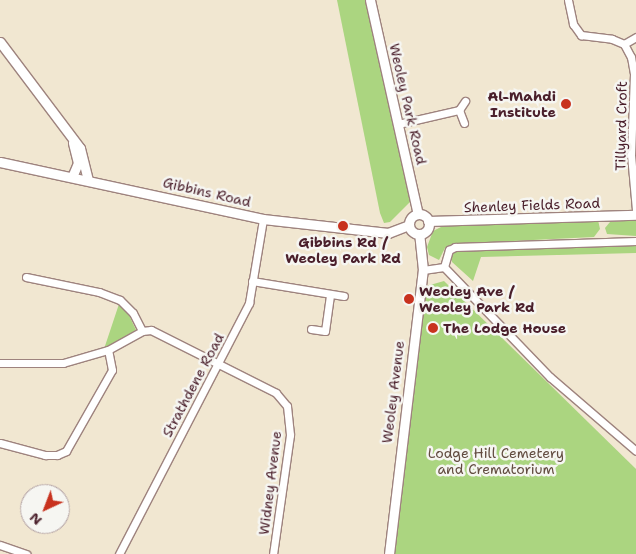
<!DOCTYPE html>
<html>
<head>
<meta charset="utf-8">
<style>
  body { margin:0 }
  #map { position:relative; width:636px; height:554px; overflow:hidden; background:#f1e7d1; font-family:"Shantell Sans",sans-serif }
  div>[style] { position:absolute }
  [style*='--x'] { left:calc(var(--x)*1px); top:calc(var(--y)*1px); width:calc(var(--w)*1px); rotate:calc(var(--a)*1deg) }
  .green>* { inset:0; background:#abd580 }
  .roads { filter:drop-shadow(1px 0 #9e837e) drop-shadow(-1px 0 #9e837e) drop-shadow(0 1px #9e837e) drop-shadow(0 -1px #9e837e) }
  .minor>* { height:7px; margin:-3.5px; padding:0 3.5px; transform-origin:3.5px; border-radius:3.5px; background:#fff }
  .tertiary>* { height:9px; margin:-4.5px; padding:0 4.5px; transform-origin:4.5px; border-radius:4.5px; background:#fff }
  .tertiary>.ring { margin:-4.5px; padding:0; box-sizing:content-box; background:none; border:9px solid #fff; border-radius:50% }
  .dots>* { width:14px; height:14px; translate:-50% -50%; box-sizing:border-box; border:2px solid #f6f6f2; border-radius:50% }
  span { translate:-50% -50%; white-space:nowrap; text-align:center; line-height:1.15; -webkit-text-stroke:5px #f6f6f2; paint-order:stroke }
  .poi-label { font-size:14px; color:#4a1f2b; font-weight:700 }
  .right { translate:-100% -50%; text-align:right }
  .left { translate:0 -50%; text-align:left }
  .street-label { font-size:14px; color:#4a1f2b }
  .park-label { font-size:14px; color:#624c40 }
  .north { position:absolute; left:20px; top:484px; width:50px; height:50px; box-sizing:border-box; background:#f6f6f2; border:1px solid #b1a0a2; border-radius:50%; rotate:223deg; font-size:14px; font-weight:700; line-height:20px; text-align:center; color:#4a1f2b }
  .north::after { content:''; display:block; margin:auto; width:18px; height:22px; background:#c8321e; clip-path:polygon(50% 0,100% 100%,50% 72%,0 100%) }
</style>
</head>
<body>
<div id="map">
  <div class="green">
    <i style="clip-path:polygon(337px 0,366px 0,413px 199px,390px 222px,384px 223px,380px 213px)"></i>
    <i style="clip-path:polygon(598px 220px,600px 229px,594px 237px,452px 244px,445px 248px,439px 260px,429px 255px,427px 247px,433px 231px,443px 226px)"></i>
    <i style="clip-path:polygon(636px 220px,636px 236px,607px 234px,605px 228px,610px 222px)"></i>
    <i style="clip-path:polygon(636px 245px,636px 253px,481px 257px,473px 281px,452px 262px,451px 256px,455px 251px)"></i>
    <i style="clip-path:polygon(444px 281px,636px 469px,636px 554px,392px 554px,423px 287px)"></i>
    <i style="clip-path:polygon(119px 304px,128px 313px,136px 330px,104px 349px)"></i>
  </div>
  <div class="roads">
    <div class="minor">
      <i style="--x:568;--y:0;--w:25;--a:78"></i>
      <i style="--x:573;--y:24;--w:14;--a:54"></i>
      <i style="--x:581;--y:35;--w:31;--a:7"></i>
      <i style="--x:612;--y:39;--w:13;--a:23"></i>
      <i style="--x:624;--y:44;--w:15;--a:62"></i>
      <i style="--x:631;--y:57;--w:17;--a:80"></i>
      <i style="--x:634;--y:74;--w:81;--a:92.1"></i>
      <i style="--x:631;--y:155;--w:55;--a:84.8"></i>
      <i style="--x:624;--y:44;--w:14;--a:-30"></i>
      <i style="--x:464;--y:123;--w:14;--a:-111"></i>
      <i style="--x:459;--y:110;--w:11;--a:-56"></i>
      <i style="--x:398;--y:124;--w:63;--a:-12.9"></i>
      <i style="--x:444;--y:267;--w:18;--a:-74"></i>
      <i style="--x:449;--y:250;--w:7;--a:-27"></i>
      <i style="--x:455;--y:247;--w:181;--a:-1.9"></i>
      <i style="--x:423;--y:270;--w:21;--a:-8"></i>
      <i style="--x:444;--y:267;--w:153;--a:46.1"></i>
      <i style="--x:550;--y:377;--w:113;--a:40.7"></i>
      <i style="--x:26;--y:277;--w:75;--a:11.6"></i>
      <i style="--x:99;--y:292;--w:22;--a:21"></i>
      <i style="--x:120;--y:300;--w:18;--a:45"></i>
      <i style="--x:133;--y:313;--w:20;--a:63"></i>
      <i style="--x:252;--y:281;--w:93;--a:9.3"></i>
      <i style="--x:311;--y:329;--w:14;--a:8"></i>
      <i style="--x:325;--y:331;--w:36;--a:-82"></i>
      <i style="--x:0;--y:363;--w:63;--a:0"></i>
      <i style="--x:63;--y:363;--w:47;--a:-16.1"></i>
      <i style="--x:108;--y:350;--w:39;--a:-29"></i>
      <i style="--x:142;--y:331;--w:9;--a:-6"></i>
      <i style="--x:151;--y:330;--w:140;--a:26.7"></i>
      <i style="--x:276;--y:393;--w:17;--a:50"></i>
      <i style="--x:287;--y:406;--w:29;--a:84"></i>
      <i style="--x:290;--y:435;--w:120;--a:98.1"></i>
      <i style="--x:0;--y:443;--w:47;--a:14.9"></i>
      <i style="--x:45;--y:455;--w:12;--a:0"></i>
      <i style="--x:57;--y:455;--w:10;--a:-24"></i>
      <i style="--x:66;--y:451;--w:93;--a:-60.4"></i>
      <i style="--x:112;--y:370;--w:20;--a:-101"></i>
      <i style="--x:0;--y:545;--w:28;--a:19"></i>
      <i style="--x:119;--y:554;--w:283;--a:-62.6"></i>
      <i style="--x:249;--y:303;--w:85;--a:-80.5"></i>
    </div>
    <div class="tertiary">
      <i style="--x:370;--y:0;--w:219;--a:77.4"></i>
      <i style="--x:0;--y:42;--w:133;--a:53"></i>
      <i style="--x:80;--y:148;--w:32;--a:76"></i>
      <i style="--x:0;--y:162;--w:269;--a:12.2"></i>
      <i style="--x:263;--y:219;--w:126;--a:6.4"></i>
      <i style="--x:388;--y:233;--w:22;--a:-21"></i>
      <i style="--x:72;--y:177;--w:15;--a:-67"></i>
      <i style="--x:78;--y:163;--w:21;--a:-104"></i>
      <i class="ring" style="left:409px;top:214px;width:11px;height:11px"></i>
      <i style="--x:428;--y:221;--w:208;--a:-1.7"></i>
      <i style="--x:389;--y:554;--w:286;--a:-83.2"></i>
      <i style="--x:423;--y:270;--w:36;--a:-96"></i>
    </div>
  </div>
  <div class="dots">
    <i style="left:566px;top:104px;background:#c8321e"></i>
    <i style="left:343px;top:226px;background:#c8321e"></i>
    <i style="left:409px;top:299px;background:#c8321e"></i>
    <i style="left:433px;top:328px;background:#c8321e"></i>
  </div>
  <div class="poi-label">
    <span class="right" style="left:556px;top:104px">Al-Mahdi<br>Institute</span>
    <span style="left:343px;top:250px">Gibbins Rd /<br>Weoley Park Rd</span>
    <span class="left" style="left:419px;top:299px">Weoley Ave /<br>Weoley Park Rd</span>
    <span class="left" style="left:443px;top:328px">The Lodge House</span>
  </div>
  <div class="street-label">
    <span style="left:408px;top:104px;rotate:77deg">Weoley Park Road</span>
    <span style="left:621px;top:126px;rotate:-89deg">Tillyard Croft</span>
    <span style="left:207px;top:192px;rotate:13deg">Gibbins Road</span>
    <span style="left:532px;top:205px;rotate:-2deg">Shenley Fields Road</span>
    <span style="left:193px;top:385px;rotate:-62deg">Strathdene Road</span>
    <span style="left:393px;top:392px;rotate:-83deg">Weoley Avenue</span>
    <span style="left:270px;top:483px;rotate:-83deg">Widney Avenue</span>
  </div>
  <div class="park-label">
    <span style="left:496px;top:461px">Lodge Hill Cemetery<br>and Crematorium</span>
  </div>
  <div class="north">N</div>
</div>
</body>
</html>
